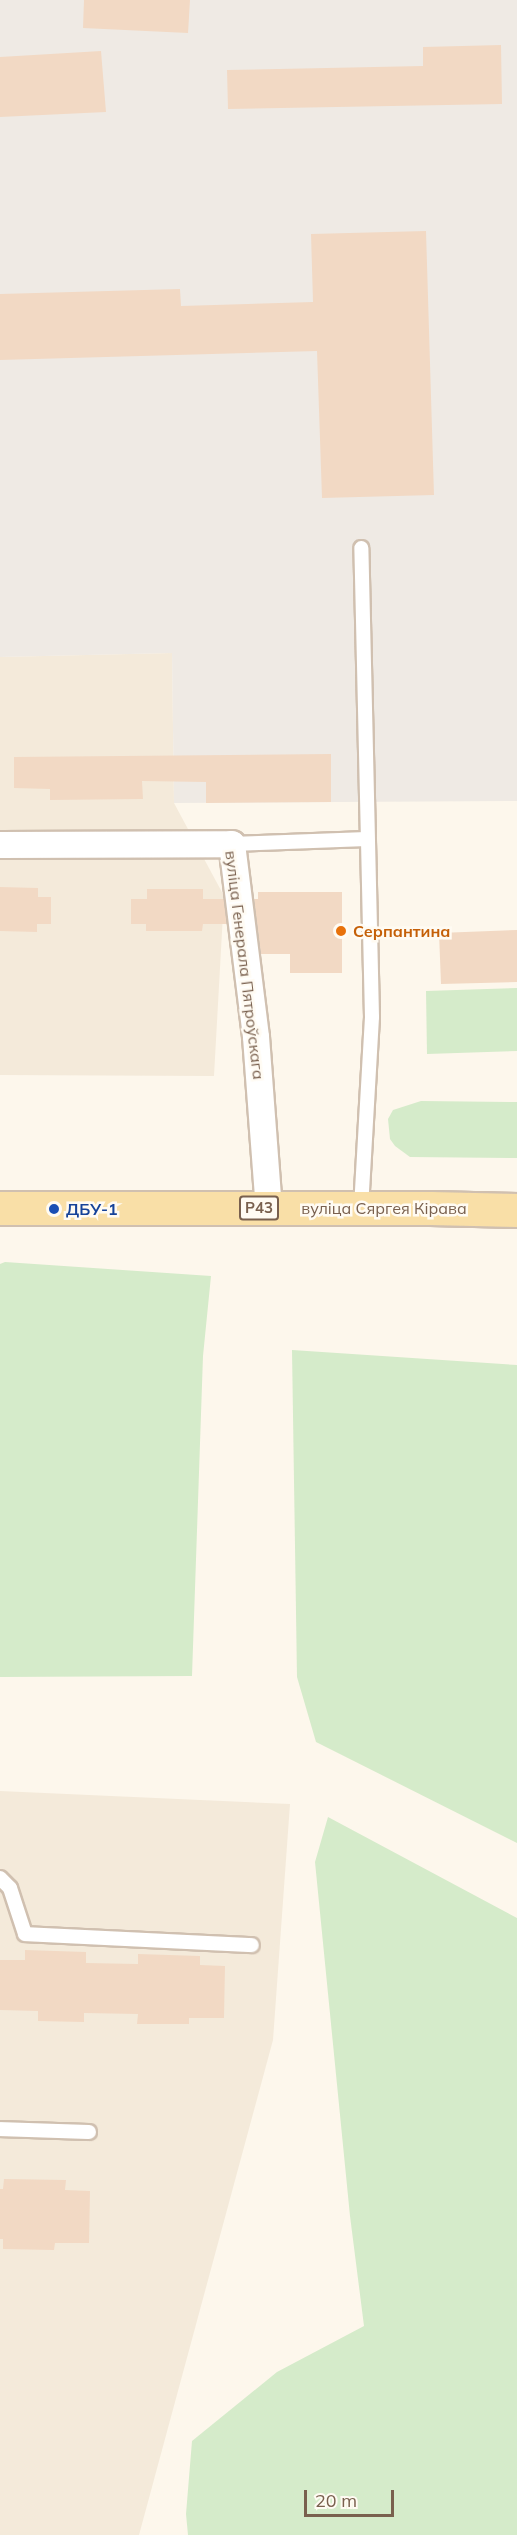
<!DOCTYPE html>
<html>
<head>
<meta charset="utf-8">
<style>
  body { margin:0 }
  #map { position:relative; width:517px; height:2535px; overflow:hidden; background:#fdf7ec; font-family:Mulish,sans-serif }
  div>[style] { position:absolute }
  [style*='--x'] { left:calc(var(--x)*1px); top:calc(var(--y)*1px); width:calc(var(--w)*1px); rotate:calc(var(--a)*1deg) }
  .residential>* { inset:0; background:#f4eada }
  .industrial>* { inset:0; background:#efeae4 }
  .green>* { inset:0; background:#d5ebca }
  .building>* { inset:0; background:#f2d9c4 }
  .roads { filter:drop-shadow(2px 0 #d0c0b0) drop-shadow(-2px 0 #d0c0b0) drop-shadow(0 2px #d0c0b0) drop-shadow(0 -2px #d0c0b0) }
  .lane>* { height:14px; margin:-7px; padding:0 7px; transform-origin:7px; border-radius:7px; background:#fff }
  .street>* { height:26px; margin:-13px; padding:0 13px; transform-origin:13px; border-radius:13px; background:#fff }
  .primary>* { height:33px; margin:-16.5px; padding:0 16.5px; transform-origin:16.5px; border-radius:16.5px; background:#f9dfa7 }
  .dots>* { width:16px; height:16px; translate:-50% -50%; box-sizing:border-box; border:3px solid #fffbf3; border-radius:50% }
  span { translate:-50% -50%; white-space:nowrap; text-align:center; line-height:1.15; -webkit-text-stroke:5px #fffbf3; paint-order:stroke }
  .shield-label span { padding:2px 4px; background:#fffbf3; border:2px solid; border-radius:4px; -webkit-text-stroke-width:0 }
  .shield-label { font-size:15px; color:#79604e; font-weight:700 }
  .food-label { font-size:16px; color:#c56008; font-weight:700 }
  .left { translate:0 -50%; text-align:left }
  .street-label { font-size:16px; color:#79604e }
  .transit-label { font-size:16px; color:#164399; font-weight:700 }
  .scale { position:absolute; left:304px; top:2490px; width:90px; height:27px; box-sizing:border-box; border:3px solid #79604e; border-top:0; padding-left:8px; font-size:18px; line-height:21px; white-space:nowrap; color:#79604e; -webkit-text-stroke:4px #fffbf3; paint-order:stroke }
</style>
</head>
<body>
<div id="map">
  <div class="residential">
    <i style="clip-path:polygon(172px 653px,174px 803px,224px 896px,214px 1076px,0 1075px,0 657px)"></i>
    <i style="clip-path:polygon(0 1791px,290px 1804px,273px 2040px,139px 2535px,0 2535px)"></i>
  </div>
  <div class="industrial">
    <i style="clip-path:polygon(0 0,517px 0,517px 801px,174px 803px,172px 653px,0 657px)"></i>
  </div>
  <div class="green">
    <i style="clip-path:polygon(517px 988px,517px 1051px,427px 1054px,426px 991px)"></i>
    <i style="clip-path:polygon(421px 1101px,517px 1102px,517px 1158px,410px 1157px,395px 1146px,390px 1139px,388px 1119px,393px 1110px)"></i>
    <i style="clip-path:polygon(5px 1262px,211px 1276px,203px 1356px,192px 1676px,0 1677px,0 1264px)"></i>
    <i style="clip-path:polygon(292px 1350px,517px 1365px,517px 1843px,316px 1742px,297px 1677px)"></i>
    <i style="clip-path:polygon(328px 1817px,517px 1918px,517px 2535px,188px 2535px,186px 2514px,192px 2441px,277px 2372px,364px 2326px,350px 2216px,315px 1862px)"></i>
  </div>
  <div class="building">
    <i style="clip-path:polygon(84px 0,190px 0,188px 33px,83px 28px)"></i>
    <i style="clip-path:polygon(501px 45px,502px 104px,228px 109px,227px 70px,423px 66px,423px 47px)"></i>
    <i style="clip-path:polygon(101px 51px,106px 112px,0 117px,0 57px)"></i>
    <i style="clip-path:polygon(426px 231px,434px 495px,322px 498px,317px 351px,0 360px,0 294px,180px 289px,181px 306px,313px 302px,311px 234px)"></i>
    <i style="clip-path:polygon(331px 754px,331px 802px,206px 803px,206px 782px,142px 781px,143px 799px,50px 800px,50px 789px,14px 788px,14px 757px)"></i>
    <i style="clip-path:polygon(0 887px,38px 888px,38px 897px,51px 897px,51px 924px,37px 924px,37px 932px,0 931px)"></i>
    <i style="clip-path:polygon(147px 889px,203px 889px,203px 899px,224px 899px,227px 924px,203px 924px,202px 931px,146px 931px,146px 924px,131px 924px,131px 899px,147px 899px)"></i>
    <i style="clip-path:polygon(258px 892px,342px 892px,342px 973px,290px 973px,290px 954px,261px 954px,254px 899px,258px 899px)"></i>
    <i style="clip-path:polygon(517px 930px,517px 982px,441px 984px,439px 933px)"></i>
    <i style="clip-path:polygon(25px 1950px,86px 1952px,86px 1963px,138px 1964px,138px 1954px,200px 1956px,200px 1965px,225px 1966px,224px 2018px,189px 2018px,189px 2024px,137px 2024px,138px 2014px,84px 2013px,84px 2022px,38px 2021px,38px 2011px,0 2010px,0 1960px,25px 1960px)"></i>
    <i style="clip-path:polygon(4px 2179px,66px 2180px,65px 2190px,90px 2191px,89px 2243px,55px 2243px,54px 2250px,3px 2249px,3px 2239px,0 2239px,0 2189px,3px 2189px)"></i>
  </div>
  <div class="roads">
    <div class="lane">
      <i style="--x:232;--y:844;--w:135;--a:-2.1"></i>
      <i style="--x:361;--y:1208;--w:191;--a:-86.7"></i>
      <i style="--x:372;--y:1017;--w:469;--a:-91.3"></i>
      <i style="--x:0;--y:1878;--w:14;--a:45"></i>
      <i style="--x:10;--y:1888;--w:48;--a:71.9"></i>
      <i style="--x:25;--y:1934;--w:227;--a:2.8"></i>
      <i style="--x:0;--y:2129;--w:89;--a:1.9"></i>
    </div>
    <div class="street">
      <i style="--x:0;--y:845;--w:232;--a:-0.2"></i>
      <i style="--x:232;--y:844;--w:194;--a:82.9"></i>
      <i style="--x:256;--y:1037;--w:171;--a:85.7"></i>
    </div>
    <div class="primary">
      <i style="--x:0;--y:1208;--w:430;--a:0"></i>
      <i style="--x:430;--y:1208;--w:87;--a:1.3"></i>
    </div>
  </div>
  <div class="dots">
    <i style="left:341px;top:931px;background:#e8710a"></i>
    <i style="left:54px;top:1209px;background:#1a4fb4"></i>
  </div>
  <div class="shield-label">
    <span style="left:259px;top:1208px">Р43</span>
  </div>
  <div class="food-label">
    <span class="left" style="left:353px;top:931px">Серпантина</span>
  </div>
  <div class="street-label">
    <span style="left:245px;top:965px;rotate:83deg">вуліца Генерала Пятроўскага</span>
    <span style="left:384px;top:1208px">вуліца Сяргея Кірава</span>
  </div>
  <div class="transit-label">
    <span class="left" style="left:66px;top:1209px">ДБУ-1</span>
  </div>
  <div class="scale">20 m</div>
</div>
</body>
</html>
